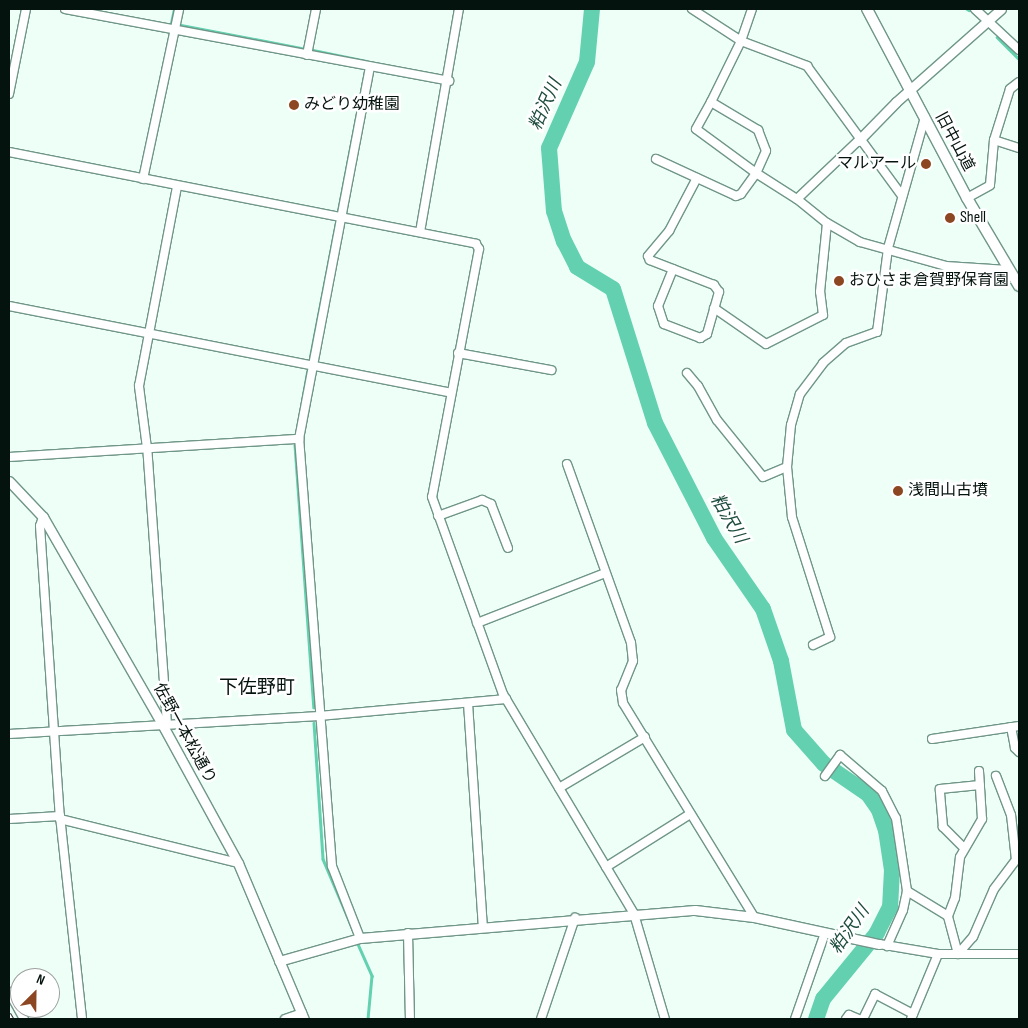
<!DOCTYPE html>
<html>
<head>
<meta charset="utf-8">
<style>
  body { margin:0 }
  #map { position:relative; width:1028px; height:1028px; overflow:hidden; background:#eefff8; font-family:"Sofia Sans Condensed","Noto Sans JP",sans-serif }
  div>[style] { position:absolute }
  [style*='--x'] { left:calc(var(--x)*1px); top:calc(var(--y)*1px); width:calc(var(--w)*1px); rotate:calc(var(--a)*1deg) }
  .stream>* { height:2.5px; margin:-1.25px; padding:0 1.25px; transform-origin:1.25px; border-radius:1.25px; background:#63d1b0 }
  .river>* { height:16px; margin:-8px; padding:0 8px; transform-origin:8px; border-radius:8px; background:#63d1b0 }
  .roads { filter:drop-shadow(1px 0 #709688) drop-shadow(-1px 0 #709688) drop-shadow(0 1px #709688) drop-shadow(0 -1px #709688) }
  .minor>* { height:8px; margin:-4px; padding:0 4px; transform-origin:4px; border-radius:4px; background:#fff }
  .tertiary>* { height:9px; margin:-4.5px; padding:0 4.5px; transform-origin:4.5px; border-radius:4.5px; background:#fff }
  .secondary>* { height:10px; margin:-5px; padding:0 5px; transform-origin:5px; border-radius:5px; background:#fff }
  .rail>* { height:4.5px; margin-top:-2.25px; transform-origin:0; background:repeating-linear-gradient(90deg,#fff 0 8px,#25332f 0 16px); box-sizing:border-box; border-block:1px solid #25332f }
  .dots>* { width:14px; height:14px; translate:-50% -50%; box-sizing:border-box; border:2px solid #fff; border-radius:50% }
  span { translate:-50% -50%; white-space:nowrap; text-align:center; line-height:1.15; -webkit-text-stroke:5px #fff; paint-order:stroke }
  .poi-label { font-size:16px; color:#05130f }
  .left { translate:0 -50%; text-align:left }
  .right { translate:-100% -50%; text-align:right }
  .street-label { font-size:16px; color:#05130f }
  .water-label { font-size:18px; color:#1e4d3f; font-style:italic }
  .quarter-label { font-size:19px; color:#05130f }
  .frame { position:absolute; inset:0; border:10px solid #05130f; pointer-events:none }
  .north { position:absolute; left:10px; top:968px; width:50px; height:50px; box-sizing:border-box; background:#fff; border:1px solid #9ba19f; border-radius:50%; rotate:23deg; font-size:14px; font-weight:700; line-height:20px; text-align:center; color:#05130f }
  .north::after { content:''; display:block; margin:auto; width:18px; height:22px; background:#8c4621; clip-path:polygon(50% 0,100% 100%,50% 72%,0 100%) }
</style>
</head>
<body>
<div id="map">
  <div class="stream">
    <i style="--x:967;--y:9;--w:2;--a:27"></i>
    <i style="--x:171;--y:23;--w:14;--a:-78"></i>
    <i style="--x:181;--y:25;--w:123;--a:10.8"></i>
    <i style="--x:997;--y:37;--w:31;--a:45"></i>
    <i style="--x:313;--y:50;--w:54;--a:11.7"></i>
    <i style="--x:338;--y:211;--w:143;--a:-79.1"></i>
    <i style="--x:310;--y:357;--w:137;--a:-79.1"></i>
    <i style="--x:297;--y:430;--w:59;--a:-80.2"></i>
    <i style="--x:295;--y:445;--w:263;--a:85.9"></i>
    <i style="--x:314;--y:723;--w:136;--a:86.2"></i>
    <i style="--x:323;--y:859;--w:79;--a:67"></i>
    <i style="--x:358;--y:944;--w:35;--a:66"></i>
    <i style="--x:372;--y:976;--w:43;--a:95.3"></i>
  </div>
  <div class="river">
    <i style="--x:592;--y:9;--w:53;--a:95.4"></i>
    <i style="--x:587;--y:62;--w:94;--a:113.8"></i>
    <i style="--x:549;--y:148;--w:63;--a:85.5"></i>
    <i style="--x:554;--y:211;--w:32;--a:72"></i>
    <i style="--x:564;--y:241;--w:29;--a:63"></i>
    <i style="--x:577;--y:267;--w:42;--a:31.4"></i>
    <i style="--x:613;--y:289;--w:140;--a:72.6"></i>
    <i style="--x:655;--y:423;--w:129;--a:62.8"></i>
    <i style="--x:714;--y:538;--w:86;--a:55.4"></i>
    <i style="--x:763;--y:609;--w:55;--a:70.9"></i>
    <i style="--x:781;--y:661;--w:70;--a:79.3"></i>
    <i style="--x:794;--y:730;--w:45;--a:48.6"></i>
    <i style="--x:824;--y:764;--w:53;--a:34.3"></i>
    <i style="--x:868;--y:794;--w:19;--a:55"></i>
    <i style="--x:879;--y:810;--w:21;--a:71"></i>
    <i style="--x:886;--y:830;--w:40;--a:81.5"></i>
    <i style="--x:892;--y:870;--w:37;--a:93"></i>
    <i style="--x:890;--y:907;--w:29;--a:117"></i>
    <i style="--x:877;--y:933;--w:85;--a:129.3"></i>
    <i style="--x:823;--y:999;--w:21;--a:109"></i>
  </div>
  <div class="roads">
    <div class="minor">
      <i style="--x:65;--y:9;--w:391;--a:10.6"></i>
      <i style="--x:692;--y:9;--w:59;--a:33.1"></i>
      <i style="--x:741;--y:41;--w:71;--a:20.7"></i>
      <i style="--x:807;--y:66;--w:161;--a:53.8"></i>
      <i style="--x:752;--y:9;--w:34;--a:109"></i>
      <i style="--x:741;--y:41;--w:68;--a:116.2"></i>
      <i style="--x:711;--y:102;--w:55;--a:30.8"></i>
      <i style="--x:758;--y:130;--w:22;--a:69"></i>
      <i style="--x:766;--y:151;--w:24;--a:114"></i>
      <i style="--x:756;--y:173;--w:49;--a:32.4"></i>
      <i style="--x:797;--y:199;--w:38;--a:39"></i>
      <i style="--x:827;--y:223;--w:38;--a:30"></i>
      <i style="--x:860;--y:242;--w:89;--a:15.6"></i>
      <i style="--x:946;--y:266;--w:62;--a:3.7"></i>
      <i style="--x:975;--y:9;--w:60;--a:43"></i>
      <i style="--x:307;--y:55;--w:47;--a:-78.9"></i>
      <i style="--x:9;--y:94;--w:87;--a:-78.7"></i>
      <i style="--x:994;--y:140;--w:26;--a:18"></i>
      <i style="--x:9;--y:152;--w:476;--a:11.1"></i>
      <i style="--x:476;--y:244;--w:6;--a:59"></i>
      <i style="--x:479;--y:249;--w:252;--a:100.7"></i>
      <i style="--x:432;--y:497;--w:209;--a:70.2"></i>
      <i style="--x:503;--y:694;--w:256;--a:59.2"></i>
      <i style="--x:634;--y:914;--w:109;--a:73.6"></i>
      <i style="--x:656;--y:159;--w:88;--a:24.8"></i>
      <i style="--x:736;--y:196;--w:5;--a:-22"></i>
      <i style="--x:741;--y:194;--w:26;--a:-54"></i>
      <i style="--x:756;--y:173;--w:74;--a:-143.7"></i>
      <i style="--x:696;--y:129;--w:31;--a:-61"></i>
      <i style="--x:143;--y:179;--w:174;--a:-78"></i>
      <i style="--x:967;--y:198;--w:26;--a:-29"></i>
      <i style="--x:990;--y:185;--w:45;--a:-84.9"></i>
      <i style="--x:994;--y:140;--w:53;--a:-72.6"></i>
      <i style="--x:1010;--y:89;--w:11;--a:-38"></i>
      <i style="--x:797;--y:199;--w:84;--a:-43.6"></i>
      <i style="--x:420;--y:232;--w:226;--a:-80.1"></i>
      <i style="--x:673;--y:269;--w:40;--a:112"></i>
      <i style="--x:658;--y:306;--w:19;--a:72"></i>
      <i style="--x:664;--y:324;--w:39;--a:21"></i>
      <i style="--x:700;--y:338;--w:8;--a:-30"></i>
      <i style="--x:707;--y:334;--w:44;--a:-74.1"></i>
      <i style="--x:719;--y:292;--w:9;--a:-126"></i>
      <i style="--x:714;--y:285;--w:69;--a:-158.7"></i>
      <i style="--x:650;--y:260;--w:4;--a:-117"></i>
      <i style="--x:648;--y:256;--w:33;--a:-50"></i>
      <i style="--x:669;--y:231;--w:60;--a:-62.2"></i>
      <i style="--x:9;--y:306;--w:450;--a:11.1"></i>
      <i style="--x:714;--y:308;--w:63;--a:34.7"></i>
      <i style="--x:766;--y:344;--w:64;--a:-27"></i>
      <i style="--x:823;--y:315;--w:23;--a:-97"></i>
      <i style="--x:820;--y:292;--w:69;--a:-84.2"></i>
      <i style="--x:458;--y:353;--w:95;--a:10.4"></i>
      <i style="--x:687;--y:373;--w:17;--a:50"></i>
      <i style="--x:698;--y:386;--w:39;--a:61"></i>
      <i style="--x:717;--y:420;--w:73;--a:51.1"></i>
      <i style="--x:763;--y:477;--w:26;--a:-23"></i>
      <i style="--x:9;--y:457;--w:291;--a:-3.6"></i>
      <i style="--x:567;--y:464;--w:190;--a:70.3"></i>
      <i style="--x:631;--y:643;--w:18;--a:84"></i>
      <i style="--x:633;--y:661;--w:31;--a:112"></i>
      <i style="--x:621;--y:690;--w:13;--a:81"></i>
      <i style="--x:623;--y:703;--w:251;--a:58.5"></i>
      <i style="--x:438;--y:516;--w:47;--a:-20"></i>
      <i style="--x:482;--y:500;--w:10;--a:24"></i>
      <i style="--x:491;--y:504;--w:47;--a:68.9"></i>
      <i style="--x:43;--y:517;--w:9;--a:108"></i>
      <i style="--x:40;--y:526;--w:291;--a:86.1"></i>
      <i style="--x:60;--y:816;--w:204;--a:83.8"></i>
      <i style="--x:477;--y:623;--w:137;--a:-21.3"></i>
      <i style="--x:813;--y:645;--w:19;--a:-25"></i>
      <i style="--x:830;--y:637;--w:126;--a:-107.6"></i>
      <i style="--x:792;--y:517;--w:50;--a:-95.7"></i>
      <i style="--x:787;--y:467;--w:42;--a:-84.6"></i>
      <i style="--x:791;--y:425;--w:32;--a:-74"></i>
      <i style="--x:800;--y:394;--w:39;--a:-53"></i>
      <i style="--x:823;--y:363;--w:30;--a:-41"></i>
      <i style="--x:846;--y:343;--w:33;--a:-20"></i>
      <i style="--x:877;--y:332;--w:85;--a:-82.5"></i>
      <i style="--x:888;--y:248;--w:136;--a:-74.2"></i>
      <i style="--x:468;--y:703;--w:225;--a:86.2"></i>
      <i style="--x:167;--y:724;--w:277;--a:-94.1"></i>
      <i style="--x:147;--y:448;--w:63;--a:-97.4"></i>
      <i style="--x:139;--y:386;--w:203;--a:-79.2"></i>
      <i style="--x:1011;--y:727;--w:21;--a:79"></i>
      <i style="--x:1015;--y:748;--w:6;--a:45"></i>
      <i style="--x:9;--y:734;--w:311;--a:-3.3"></i>
      <i style="--x:319;--y:716;--w:188;--a:-5.2"></i>
      <i style="--x:932;--y:739;--w:88;--a:-8.5"></i>
      <i style="--x:825;--y:776;--w:26;--a:-54"></i>
      <i style="--x:840;--y:755;--w:55;--a:40.6"></i>
      <i style="--x:882;--y:791;--w:30;--a:63"></i>
      <i style="--x:896;--y:818;--w:74;--a:81.4"></i>
      <i style="--x:907;--y:891;--w:48;--a:31.4"></i>
      <i style="--x:559;--y:788;--w:100;--a:-30.7"></i>
      <i style="--x:9;--y:819;--w:51;--a:-3.4"></i>
      <i style="--x:60;--y:819;--w:183;--a:13.9"></i>
      <i style="--x:964;--y:848;--w:30;--a:-135"></i>
      <i style="--x:943;--y:827;--w:38;--a:-95"></i>
      <i style="--x:940;--y:789;--w:40;--a:-5.7"></i>
      <i style="--x:606;--y:867;--w:99;--a:-32.2"></i>
      <i style="--x:408;--y:933;--w:86;--a:88.7"></i>
      <i style="--x:360;--y:938;--w:77;--a:-111.3"></i>
      <i style="--x:332;--y:866;--w:428;--a:-94.4"></i>
      <i style="--x:299;--y:439;--w:379;--a:-79.2"></i>
      <i style="--x:879;--y:944;--w:60;--a:9.6"></i>
      <i style="--x:938;--y:954;--w:81;--a:0"></i>
      <i style="--x:887;--y:946;--w:39;--a:-66"></i>
      <i style="--x:903;--y:910;--w:19;--a:-78"></i>
      <i style="--x:958;--y:954;--w:23;--a:-49"></i>
      <i style="--x:973;--y:937;--w:52;--a:-66.4"></i>
      <i style="--x:994;--y:889;--w:36;--a:-53"></i>
      <i style="--x:1016;--y:860;--w:45;--a:-96.3"></i>
      <i style="--x:1011;--y:815;--w:42;--a:-111"></i>
      <i style="--x:958;--y:954;--w:39;--a:-105"></i>
      <i style="--x:948;--y:916;--w:19;--a:-69"></i>
      <i style="--x:955;--y:898;--w:41;--a:-83"></i>
      <i style="--x:960;--y:857;--w:44;--a:-59.9"></i>
      <i style="--x:982;--y:819;--w:48;--a:-93.6"></i>
      <i style="--x:9;--y:992;--w:31;--a:61"></i>
      <i style="--x:285;--y:1019;--w:18;--a:-19"></i>
      <i style="--x:541;--y:1019;--w:107;--a:-71.4"></i>
      <i style="--x:795;--y:1019;--w:91;--a:-70.8"></i>
      <i style="--x:846;--y:1019;--w:5;--a:-53"></i>
      <i style="--x:849;--y:1015;--w:11;--a:22"></i>
      <i style="--x:863;--y:1019;--w:28;--a:-64"></i>
      <i style="--x:875;--y:994;--w:43;--a:27.8"></i>
      <i style="--x:911;--y:1019;--w:70;--a:-67.4"></i>
    </div>
    <div class="tertiary">
      <i style="--x:858;--y:141;--w:54;--a:-45.7"></i>
      <i style="--x:896;--y:102;--w:140;--a:-41.5"></i>
      <i style="--x:9;--y:481;--w:50;--a:46.6"></i>
      <i style="--x:43;--y:517;--w:239;--a:60.1"></i>
      <i style="--x:162;--y:724;--w:158;--a:61.3"></i>
      <i style="--x:238;--y:863;--w:169;--a:67.1"></i>
      <i style="--x:279;--y:961;--w:84;--a:-15.9"></i>
      <i style="--x:360;--y:938;--w:336;--a:-4.8"></i>
      <i style="--x:695;--y:910;--w:59;--a:6.8"></i>
      <i style="--x:754;--y:917;--w:128;--a:12.2"></i>
    </div>
    <div class="secondary">
      <i style="--x:867;--y:9;--w:214;--a:62.1"></i>
      <i style="--x:967;--y:198;--w:102;--a:59.4"></i>
    </div>
  </div>
  <div class="rail">
    <i style="--x:9;--y:1014;--w:6;--a:59"></i>
  </div>
  <div class="dots">
    <i style="left:294px;top:105px;background:#8c4621"></i>
    <i style="left:926px;top:164px;background:#8c4621"></i>
    <i style="left:950px;top:218px;background:#8c4621"></i>
    <i style="left:839px;top:281px;background:#8c4621"></i>
    <i style="left:898px;top:491px;background:#8c4621"></i>
  </div>
  <div class="poi-label">
    <span class="left" style="left:304px;top:105px">みどり幼稚園</span>
    <span class="right" style="left:916px;top:164px">マルアール</span>
    <span class="left" style="left:960px;top:218px">Shell</span>
    <span class="left" style="left:849px;top:281px">おひさま倉賀野保育園</span>
    <span class="left" style="left:908px;top:491px">浅間山古墳</span>
  </div>
  <div class="street-label">
    <span style="left:954px;top:142px;rotate:62deg">旧中山道</span>
    <span style="left:184px;top:734px;rotate:61deg">佐野一本松通り</span>
  </div>
  <div class="water-label">
    <span style="left:546px;top:105px;rotate:-66deg">粕沢川</span>
    <span style="left:728px;top:519px;rotate:60deg">粕沢川</span>
    <span style="left:850px;top:930px;rotate:-55deg">粕沢川</span>
  </div>
  <div class="quarter-label">
    <span style="left:257px;top:688px">下佐野町</span>
  </div>
  <div class="frame"></div>
  <div class="north">N</div>
</div>
</body>
</html>
